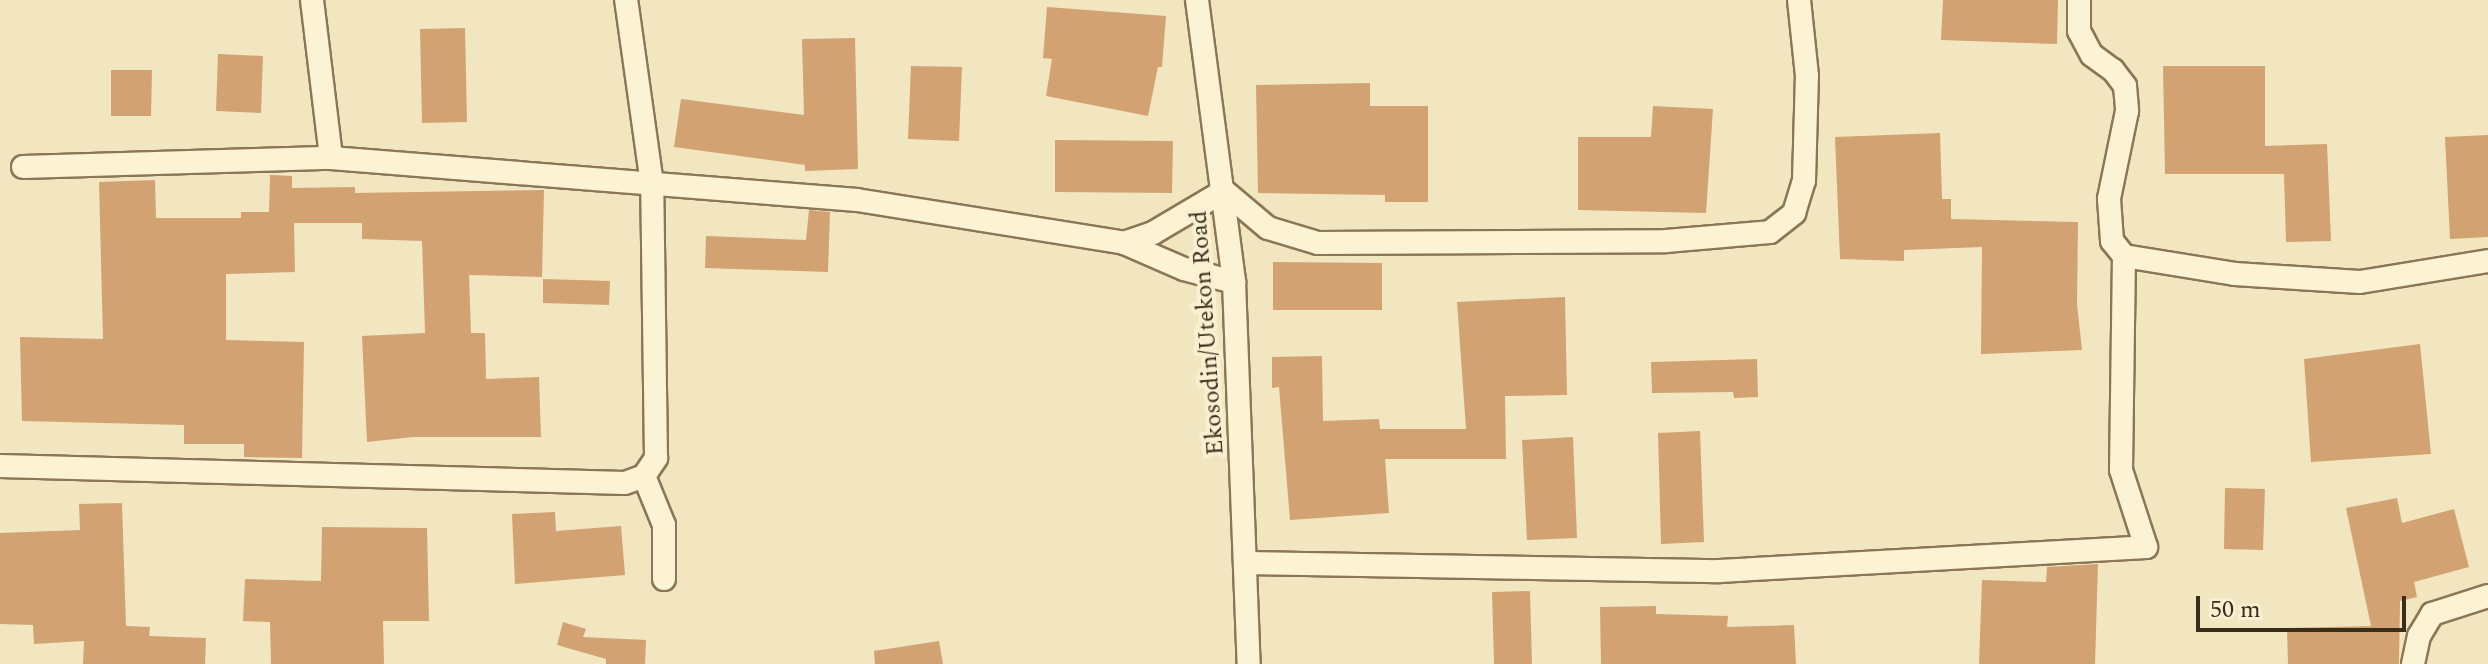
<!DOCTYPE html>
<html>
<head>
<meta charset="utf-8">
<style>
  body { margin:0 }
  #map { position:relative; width:2488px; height:664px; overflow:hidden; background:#f1e6c0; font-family:Spectral,serif }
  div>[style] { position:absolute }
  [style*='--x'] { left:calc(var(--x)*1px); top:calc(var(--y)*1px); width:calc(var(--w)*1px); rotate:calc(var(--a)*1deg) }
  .building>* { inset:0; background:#d2a273 }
  .roads { filter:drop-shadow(2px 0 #8b7756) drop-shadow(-2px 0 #8b7756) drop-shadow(0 2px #8b7756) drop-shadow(0 -2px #8b7756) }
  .street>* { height:22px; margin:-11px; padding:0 11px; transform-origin:11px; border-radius:11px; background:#fbf3d3 }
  span { translate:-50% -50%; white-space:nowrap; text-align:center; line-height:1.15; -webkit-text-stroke:8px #f8f0d0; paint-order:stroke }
  .street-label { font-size:24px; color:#3a2d1c }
  .scale { position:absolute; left:2196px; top:596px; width:210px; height:36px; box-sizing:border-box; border:4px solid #3a2d1c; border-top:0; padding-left:10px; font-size:24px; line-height:28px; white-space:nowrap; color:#3a2d1c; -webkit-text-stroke:6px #f8f0d0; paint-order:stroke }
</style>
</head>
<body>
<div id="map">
  <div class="building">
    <i style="clip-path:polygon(1943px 0,2058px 0,2057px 44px,1941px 40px)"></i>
    <i style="clip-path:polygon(1047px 7px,1166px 16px,1162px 67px,1158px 67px,1148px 116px,1046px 96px,1052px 59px,1043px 58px)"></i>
    <i style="clip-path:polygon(465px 28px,467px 122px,422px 123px,420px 29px)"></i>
    <i style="clip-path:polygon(855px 38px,858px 169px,805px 171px,805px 165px,674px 147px,681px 99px,804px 115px,802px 39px)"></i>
    <i style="clip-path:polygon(218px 54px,263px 56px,261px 113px,216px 111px)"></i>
    <i style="clip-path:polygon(911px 66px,962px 67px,959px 141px,908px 139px)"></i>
    <i style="clip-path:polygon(2163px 66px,2265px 66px,2265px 146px,2327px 144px,2331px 241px,2286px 242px,2284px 174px,2165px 174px)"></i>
    <i style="clip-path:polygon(111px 70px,152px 70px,151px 116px,111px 116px)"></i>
    <i style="clip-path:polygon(1370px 83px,1370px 106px,1428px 106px,1428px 202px,1385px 202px,1385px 195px,1258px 193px,1256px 85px)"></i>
    <i style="clip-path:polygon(1653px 106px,1713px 109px,1706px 213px,1578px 210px,1578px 137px,1651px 137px)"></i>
    <i style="clip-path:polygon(1940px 133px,1942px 199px,1951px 199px,1951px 219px,2078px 222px,2077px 304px,2082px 350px,1981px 354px,1982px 247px,1904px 250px,1904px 261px,1840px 259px,1835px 137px)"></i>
    <i style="clip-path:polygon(2488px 135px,2488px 237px,2450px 239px,2445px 137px)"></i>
    <i style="clip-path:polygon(1055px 140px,1173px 141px,1172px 193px,1055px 192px)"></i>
    <i style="clip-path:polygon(270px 175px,292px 176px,292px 188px,355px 187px,355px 193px,544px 190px,542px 277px,469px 275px,471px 333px,485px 333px,486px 379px,539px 377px,541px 437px,413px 437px,367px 442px,362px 336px,425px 333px,422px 241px,362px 239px,362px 223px,294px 223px,295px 272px,226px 274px,226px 340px,304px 342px,302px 458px,244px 457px,244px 444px,184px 444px,184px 425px,22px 421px,20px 337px,103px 339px,99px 182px,155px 180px,156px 218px,241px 218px,241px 212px,269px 212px)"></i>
    <i style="clip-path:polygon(809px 210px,830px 212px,828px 272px,705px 268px,706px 236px,806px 240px)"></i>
    <i style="clip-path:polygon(1273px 262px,1382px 263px,1382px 310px,1273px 310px)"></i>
    <i style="clip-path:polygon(543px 279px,610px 281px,609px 305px,543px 303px)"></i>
    <i style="clip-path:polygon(1565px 297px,1567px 395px,1505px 396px,1506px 459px,1385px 459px,1389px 513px,1290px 520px,1279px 387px,1272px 388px,1272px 357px,1322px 356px,1323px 421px,1379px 419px,1380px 429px,1466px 429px,1457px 302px)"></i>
    <i style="clip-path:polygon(2420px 344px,2431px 454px,2311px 462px,2304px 359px)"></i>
    <i style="clip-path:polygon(1757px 359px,1758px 397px,1734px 398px,1733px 392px,1652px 393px,1651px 362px)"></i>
    <i style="clip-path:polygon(1700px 431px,1704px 542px,1661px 544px,1658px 433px)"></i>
    <i style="clip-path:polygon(1573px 437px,1577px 538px,1527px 540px,1522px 440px)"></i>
    <i style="clip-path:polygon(2225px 488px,2265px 489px,2263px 550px,2224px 549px)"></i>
    <i style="clip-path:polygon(2397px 498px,2402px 523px,2454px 509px,2469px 567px,2414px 582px,2417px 597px,2400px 601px,2399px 664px,2288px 664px,2287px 628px,2371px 626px,2346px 508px)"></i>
    <i style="clip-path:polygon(122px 503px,126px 626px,150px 627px,149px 636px,206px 638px,205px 664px,83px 664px,84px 641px,34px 644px,33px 625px,0 624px,0 533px,80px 530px,79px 504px)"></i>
    <i style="clip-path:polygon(555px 512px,556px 531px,621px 526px,625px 575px,515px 584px,512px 514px)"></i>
    <i style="clip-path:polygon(322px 527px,427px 528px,429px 621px,383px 621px,384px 664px,271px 664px,270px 622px,243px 621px,245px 579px,321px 581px)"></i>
    <i style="clip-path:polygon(2098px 564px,2095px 664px,1979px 664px,1982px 580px,2046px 582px,2047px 567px)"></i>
    <i style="clip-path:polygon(1530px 591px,1532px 664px,1494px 664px,1492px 592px)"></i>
    <i style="clip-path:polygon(1656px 606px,1656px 614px,1728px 616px,1727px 627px,1794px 625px,1796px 664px,1601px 664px,1600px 607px)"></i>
    <i style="clip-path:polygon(563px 622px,586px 629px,583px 637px,646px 640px,645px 664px,606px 664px,606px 659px,557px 645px)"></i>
    <i style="clip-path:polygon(939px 641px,943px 664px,875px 664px,874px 651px)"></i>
  </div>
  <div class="roads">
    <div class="street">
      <i style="--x:312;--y:0;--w:159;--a:83.1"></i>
      <i style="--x:1197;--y:0;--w:284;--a:82.5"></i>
      <i style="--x:1234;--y:282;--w:382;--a:87.8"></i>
      <i style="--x:2079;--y:0;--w:31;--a:90"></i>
      <i style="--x:2079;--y:31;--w:27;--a:62"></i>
      <i style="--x:2092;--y:55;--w:26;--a:36"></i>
      <i style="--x:2113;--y:70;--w:20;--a:53"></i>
      <i style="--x:2125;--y:86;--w:25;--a:85"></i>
      <i style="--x:2127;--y:111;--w:90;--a:101.6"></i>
      <i style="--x:2109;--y:199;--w:42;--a:85.9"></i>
      <i style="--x:2112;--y:241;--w:19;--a:51"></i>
      <i style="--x:2124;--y:256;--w:112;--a:9.2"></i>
      <i style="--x:2235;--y:274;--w:125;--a:3.7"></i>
      <i style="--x:2360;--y:282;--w:130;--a:-9.3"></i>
      <i style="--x:23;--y:167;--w:308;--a:-1.7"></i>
      <i style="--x:331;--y:158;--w:528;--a:4.57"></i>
      <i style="--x:857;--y:200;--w:270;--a:9.1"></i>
      <i style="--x:1124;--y:243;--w:65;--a:23.4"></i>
      <i style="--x:1184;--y:269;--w:52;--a:14.6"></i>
      <i style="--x:1124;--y:243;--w:31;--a:-19"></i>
      <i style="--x:1153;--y:233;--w:82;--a:-30.6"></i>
      <i style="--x:1224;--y:191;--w:57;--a:40.1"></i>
      <i style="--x:1268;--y:228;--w:52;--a:16.7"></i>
      <i style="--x:1318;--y:243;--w:348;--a:-0.3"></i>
      <i style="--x:1666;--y:241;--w:104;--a:-4.9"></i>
      <i style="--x:1770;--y:232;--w:31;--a:-38"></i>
      <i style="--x:1794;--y:213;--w:34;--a:-73"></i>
      <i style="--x:1804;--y:181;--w:105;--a:-88.4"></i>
      <i style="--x:1807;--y:76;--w:76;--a:-96"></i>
      <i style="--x:0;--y:466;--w:625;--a:1.56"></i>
      <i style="--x:625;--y:483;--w:20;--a:-20"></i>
      <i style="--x:644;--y:476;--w:22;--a:-56"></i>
      <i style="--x:656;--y:458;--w:274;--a:-90.8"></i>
      <i style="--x:652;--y:184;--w:186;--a:-98"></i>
      <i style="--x:644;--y:476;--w:53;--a:67.8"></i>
      <i style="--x:664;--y:525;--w:54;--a:90"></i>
      <i style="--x:1247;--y:563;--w:472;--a:1"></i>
      <i style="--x:1719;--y:571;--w:428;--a:-3.2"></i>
      <i style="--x:2146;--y:547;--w:81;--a:-108"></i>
      <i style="--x:2121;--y:470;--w:214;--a:-89.2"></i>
      <i style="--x:2413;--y:664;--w:29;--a:-78"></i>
      <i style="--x:2419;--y:636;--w:26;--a:-59"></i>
      <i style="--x:2432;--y:614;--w:59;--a:-17.8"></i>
    </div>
  </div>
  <div class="street-label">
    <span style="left:1208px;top:333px;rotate:-94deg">Ekosodin/Utekon Road</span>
  </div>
  <div class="scale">50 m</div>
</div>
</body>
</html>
